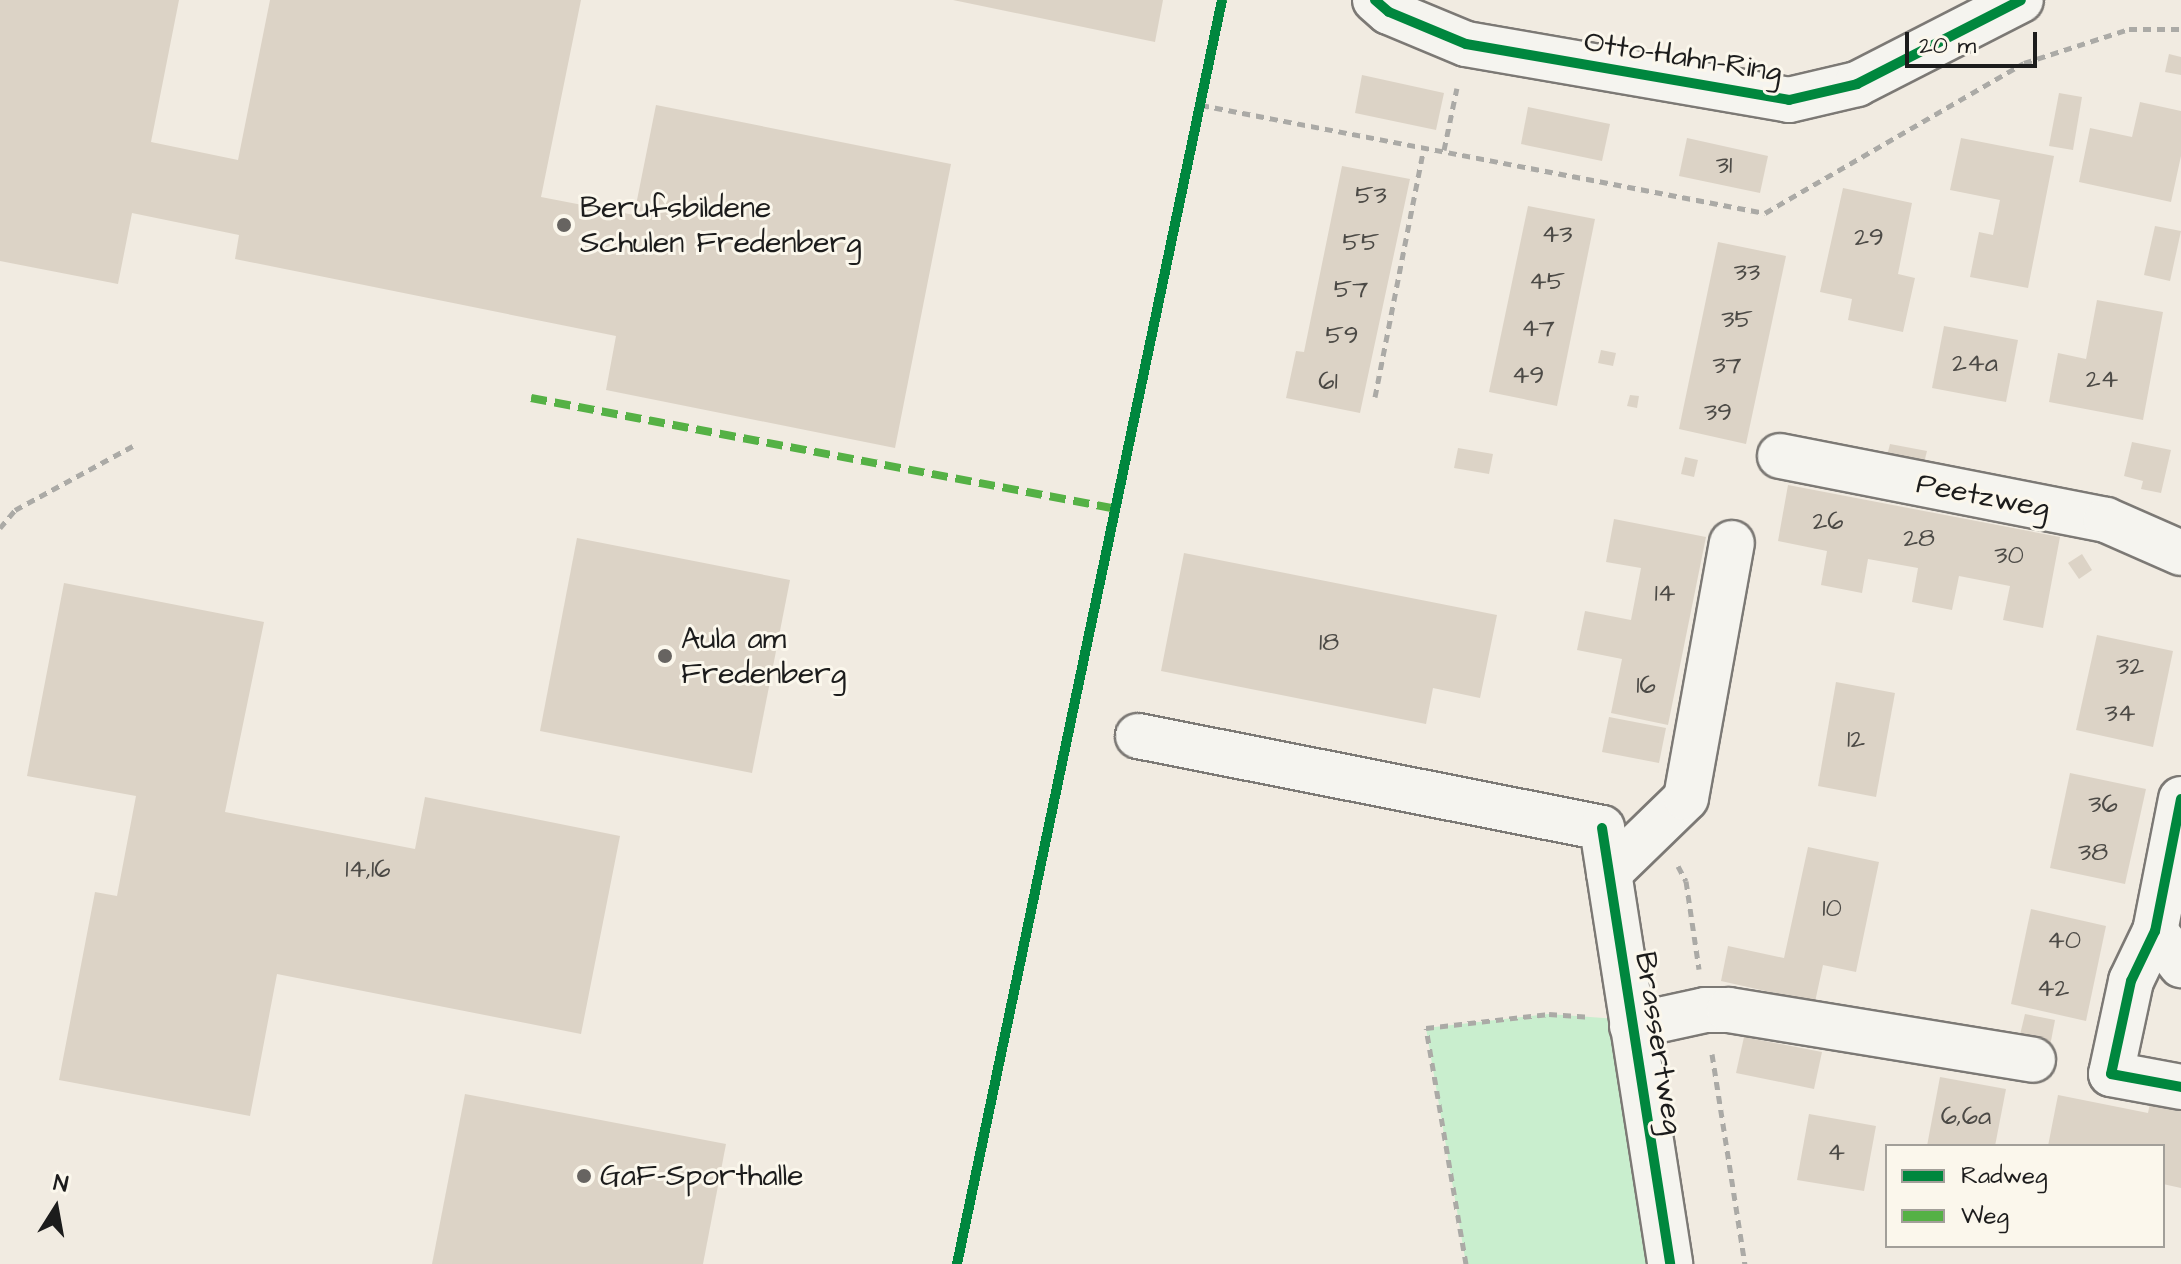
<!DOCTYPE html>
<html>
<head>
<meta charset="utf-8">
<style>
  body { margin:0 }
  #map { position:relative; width:2181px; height:1264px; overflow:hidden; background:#f1ebe1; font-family:"Architects Daughter",sans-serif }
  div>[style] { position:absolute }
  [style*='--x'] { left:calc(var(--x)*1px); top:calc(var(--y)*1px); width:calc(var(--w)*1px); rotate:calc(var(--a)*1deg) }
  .green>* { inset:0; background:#c9eece }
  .building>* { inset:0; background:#dcd3c6 }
  .path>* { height:5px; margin-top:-2.5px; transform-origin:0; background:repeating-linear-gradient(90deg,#abaaa6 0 8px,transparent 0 14px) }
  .roads { filter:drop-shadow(2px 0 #7c7975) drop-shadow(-2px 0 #7c7975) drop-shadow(0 2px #7c7975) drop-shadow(0 -2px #7c7975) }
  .minor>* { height:44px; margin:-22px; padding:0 22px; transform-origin:22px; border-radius:22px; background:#f5f4ef }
  .quiet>* { height:8px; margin-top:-4px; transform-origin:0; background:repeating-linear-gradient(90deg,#55b145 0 16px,transparent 0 24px) }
  .cycleway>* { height:10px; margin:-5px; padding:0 5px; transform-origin:5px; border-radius:5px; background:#00873e }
  .dots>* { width:22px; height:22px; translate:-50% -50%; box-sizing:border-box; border:4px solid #fbf7ec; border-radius:50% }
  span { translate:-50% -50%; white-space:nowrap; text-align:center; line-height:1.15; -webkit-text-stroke:6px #fbf7ec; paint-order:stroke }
  .number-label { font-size:26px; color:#4c4a46 }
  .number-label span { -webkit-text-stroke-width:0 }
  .street-label { font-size:30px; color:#1c1c1c }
  .poi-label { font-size:30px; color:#1c1c1c }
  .left { translate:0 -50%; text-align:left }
  .legend { position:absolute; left:1885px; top:1144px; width:280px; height:104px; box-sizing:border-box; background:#fbf7ec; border:2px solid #a29f99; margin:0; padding:10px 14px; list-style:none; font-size:24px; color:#1c1c1c }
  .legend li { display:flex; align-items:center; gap:16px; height:40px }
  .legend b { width:40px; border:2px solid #a29f99 }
  .north { position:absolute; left:16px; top:1168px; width:80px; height:80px; -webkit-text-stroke:6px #fbf7ec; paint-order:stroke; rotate:11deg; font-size:22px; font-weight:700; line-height:32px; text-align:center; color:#1c1c1c }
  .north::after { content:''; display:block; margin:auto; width:28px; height:36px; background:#1c1c1c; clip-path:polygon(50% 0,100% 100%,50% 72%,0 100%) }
  .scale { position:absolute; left:1905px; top:32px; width:132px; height:36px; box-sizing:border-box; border:4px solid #1c1c1c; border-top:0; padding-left:10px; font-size:24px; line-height:28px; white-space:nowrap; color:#1c1c1c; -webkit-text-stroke:6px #fbf7ec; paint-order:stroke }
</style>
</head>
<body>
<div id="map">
  <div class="green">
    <i style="clip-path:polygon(1549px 1014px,1631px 1020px,1670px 1264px,1466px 1264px,1426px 1028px)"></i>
  </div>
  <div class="building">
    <i style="clip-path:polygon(0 0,179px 0,151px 142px,238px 160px,270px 0,581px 0,541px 197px,634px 215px,656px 105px,951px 164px,895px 448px,606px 390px,616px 336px,235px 259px,239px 235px,132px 213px,118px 284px,0 261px)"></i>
    <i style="clip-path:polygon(953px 0,1163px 0,1155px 42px)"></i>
    <i style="clip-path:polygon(2169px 54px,2181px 57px,2181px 75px,2165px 72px)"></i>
    <i style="clip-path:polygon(1362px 75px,1444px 93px,1436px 130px,1355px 113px)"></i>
    <i style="clip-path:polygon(2059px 93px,2082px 97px,2073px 150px,2049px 146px)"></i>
    <i style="clip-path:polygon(2140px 102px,2181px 111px,2181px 156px,2171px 202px,2079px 182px,2090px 128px,2132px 137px)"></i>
    <i style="clip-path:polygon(1528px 107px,1610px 124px,1602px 161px,1521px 144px)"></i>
    <i style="clip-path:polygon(1687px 138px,1768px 156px,1760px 193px,1679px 176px)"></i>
    <i style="clip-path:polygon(1961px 138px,2054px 156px,2028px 288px,1970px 277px,1979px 232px,1993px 235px,2000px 200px,1950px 190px)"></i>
    <i style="clip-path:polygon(1342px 166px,1410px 179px,1360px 413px,1286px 398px,1296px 351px,1304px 352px)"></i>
    <i style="clip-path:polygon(1843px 188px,1912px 203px,1898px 274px,1915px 278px,1903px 332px,1848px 320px,1852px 299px,1820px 292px)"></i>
    <i style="clip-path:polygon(1528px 206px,1595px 219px,1557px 406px,1489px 392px)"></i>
    <i style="clip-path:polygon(2155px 226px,2181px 231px,2170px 281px,2144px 275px)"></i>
    <i style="clip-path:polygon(1718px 242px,1786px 256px,1746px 444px,1679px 429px)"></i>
    <i style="clip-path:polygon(2097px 300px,2163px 312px,2143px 420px,2049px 402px,2058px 353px,2086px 359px)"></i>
    <i style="clip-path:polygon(1944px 326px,2018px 340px,2006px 402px,1932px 388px)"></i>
    <i style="clip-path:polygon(1601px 350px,1616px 353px,1613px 366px,1598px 363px)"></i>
    <i style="clip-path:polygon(1630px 395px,1639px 396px,1637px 408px,1627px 406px)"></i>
    <i style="clip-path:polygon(2132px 442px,2171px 450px,2161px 493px,2141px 489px,2143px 481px,2124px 476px)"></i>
    <i style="clip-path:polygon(1890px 444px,1927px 451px,1923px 467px,1886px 460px)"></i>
    <i style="clip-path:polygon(1458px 448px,1493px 454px,1489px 474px,1454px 468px)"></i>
    <i style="clip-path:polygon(1685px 457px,1698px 460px,1694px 477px,1681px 474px)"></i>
    <i style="clip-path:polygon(1788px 485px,2060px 537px,2043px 628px,2003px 620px,2010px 586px,1959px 576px,1952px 610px,1912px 602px,1918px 568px,1868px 559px,1862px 593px,1821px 585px,1827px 551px,1778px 541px)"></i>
    <i style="clip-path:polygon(1614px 519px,1706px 537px,1668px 725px,1611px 713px,1622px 659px,1577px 650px,1585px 611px,1631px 620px,1641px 568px,1606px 562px)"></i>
    <i style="clip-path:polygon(577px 538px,790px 580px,752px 773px,540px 731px)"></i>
    <i style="clip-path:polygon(1184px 553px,1497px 615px,1480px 698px,1433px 688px,1426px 724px,1161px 671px)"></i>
    <i style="clip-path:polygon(2082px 554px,2092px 570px,2079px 579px,2068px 563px)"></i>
    <i style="clip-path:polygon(64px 583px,264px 622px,225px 812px,415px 849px,425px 797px,620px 836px,581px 1034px,277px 974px,250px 1116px,59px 1080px,95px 892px,117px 896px,136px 796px,27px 776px)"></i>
    <i style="clip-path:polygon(2097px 635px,2173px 651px,2153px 747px,2076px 730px)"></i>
    <i style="clip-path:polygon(1836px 682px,1895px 693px,1876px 797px,1818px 786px)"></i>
    <i style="clip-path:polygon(1609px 717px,1666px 728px,1659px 763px,1602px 752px)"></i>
    <i style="clip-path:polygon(2070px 773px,2146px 789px,2125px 884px,2050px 868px)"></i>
    <i style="clip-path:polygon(1808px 847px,1879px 862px,1856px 972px,1823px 965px,1815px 1002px,1721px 981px,1728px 946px,1784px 958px)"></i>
    <i style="clip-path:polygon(2031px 909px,2106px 926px,2086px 1021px,2011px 1004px)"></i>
    <i style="clip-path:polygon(2025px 1014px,2055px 1020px,2050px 1046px,2019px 1039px)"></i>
    <i style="clip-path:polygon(1744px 1037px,1822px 1052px,1814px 1089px,1736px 1073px)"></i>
    <i style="clip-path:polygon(1940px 1077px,2006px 1089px,1995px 1146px,1927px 1146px)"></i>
    <i style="clip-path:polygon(465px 1094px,726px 1144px,703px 1264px,432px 1264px)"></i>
    <i style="clip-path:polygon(2058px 1095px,2148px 1113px,2150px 1103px,2181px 1109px,2181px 1188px,2163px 1184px,2163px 1146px,2048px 1146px)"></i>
    <i style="clip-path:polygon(1809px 1114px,1876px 1126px,1864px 1191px,1797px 1180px)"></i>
  </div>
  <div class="path">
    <i style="--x:1201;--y:105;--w:574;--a:10.84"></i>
    <i style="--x:1765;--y:213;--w:299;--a:-30.1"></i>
    <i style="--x:2024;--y:63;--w:110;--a:-17.9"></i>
    <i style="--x:2129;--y:29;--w:52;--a:0"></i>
    <i style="--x:1444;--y:150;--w:63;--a:-78.2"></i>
    <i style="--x:1375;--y:397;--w:255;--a:-78.9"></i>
    <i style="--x:0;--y:528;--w:23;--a:-50"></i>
    <i style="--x:15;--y:510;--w:134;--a:-28.5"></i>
    <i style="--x:1678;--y:866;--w:17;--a:62"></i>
    <i style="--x:1686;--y:881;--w:89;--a:81.6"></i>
    <i style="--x:1712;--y:1054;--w:213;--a:81.1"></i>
    <i style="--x:1466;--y:1264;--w:239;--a:-99.6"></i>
    <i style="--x:1426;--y:1028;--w:124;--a:-6.5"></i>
    <i style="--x:1549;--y:1014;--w:39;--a:4"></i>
  </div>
  <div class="roads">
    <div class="minor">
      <i style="--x:1375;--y:0;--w:18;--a:41"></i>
      <i style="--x:1389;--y:12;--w:83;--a:22.6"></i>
      <i style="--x:1466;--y:44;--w:328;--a:9.8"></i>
      <i style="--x:1789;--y:100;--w:70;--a:-13.2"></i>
      <i style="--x:1857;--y:84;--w:184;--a:-27.1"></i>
      <i style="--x:1780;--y:456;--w:332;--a:11.1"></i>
      <i style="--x:2106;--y:520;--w:82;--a:23.7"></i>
      <i style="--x:1138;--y:736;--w:473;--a:11.2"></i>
      <i style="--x:1602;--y:828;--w:441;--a:81.1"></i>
      <i style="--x:2181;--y:799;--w:135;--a:101.1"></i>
      <i style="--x:2155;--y:931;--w:55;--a:115.6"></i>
      <i style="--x:2131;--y:981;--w:95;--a:102.1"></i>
      <i style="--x:2111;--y:1074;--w:71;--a:10.5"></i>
      <i style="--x:1609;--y:873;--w:107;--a:-44.2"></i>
      <i style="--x:1686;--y:798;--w:259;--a:-79.8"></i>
      <i style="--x:2155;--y:931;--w:43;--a:52.6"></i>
      <i style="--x:1632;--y:1026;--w:75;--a:-12.4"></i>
      <i style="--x:1705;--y:1010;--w:24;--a:0"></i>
      <i style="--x:1729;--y:1010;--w:308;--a:9.3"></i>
    </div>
  </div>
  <div class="quiet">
    <i style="--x:531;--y:398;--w:596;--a:10.73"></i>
  </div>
  <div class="cycleway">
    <i style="--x:1375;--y:0;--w:18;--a:41"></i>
    <i style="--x:1389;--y:12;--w:83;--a:22.6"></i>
    <i style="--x:1466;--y:44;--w:328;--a:9.8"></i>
    <i style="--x:1789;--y:100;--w:70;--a:-13.2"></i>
    <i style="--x:1857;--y:84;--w:184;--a:-27.1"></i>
    <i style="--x:2181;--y:799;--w:135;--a:101.1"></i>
    <i style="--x:2155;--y:931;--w:55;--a:115.6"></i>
    <i style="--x:2131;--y:981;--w:95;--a:102.1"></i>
    <i style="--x:2111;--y:1074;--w:71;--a:10.5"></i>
    <i style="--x:1602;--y:828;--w:441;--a:81.1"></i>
    <i style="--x:957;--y:1264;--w:1291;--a:-78.16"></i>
  </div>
  <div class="dots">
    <i style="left:564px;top:225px;background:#676461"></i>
    <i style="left:665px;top:656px;background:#676461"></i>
    <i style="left:584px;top:1176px;background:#676461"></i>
  </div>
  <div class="number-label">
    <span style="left:1724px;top:166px">31</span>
    <span style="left:1371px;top:196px">53</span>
    <span style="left:1557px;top:235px">43</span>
    <span style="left:1869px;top:238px">29</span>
    <span style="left:1361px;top:243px">55</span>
    <span style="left:1747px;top:273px">33</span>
    <span style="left:1547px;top:282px">45</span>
    <span style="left:1351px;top:290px">57</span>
    <span style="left:1737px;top:320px">35</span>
    <span style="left:1538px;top:329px">47</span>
    <span style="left:1342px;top:336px">59</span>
    <span style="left:1975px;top:364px">24a</span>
    <span style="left:1727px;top:366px">37</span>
    <span style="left:1528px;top:376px">49</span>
    <span style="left:2102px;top:380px">24</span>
    <span style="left:1328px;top:382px">61</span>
    <span style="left:1718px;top:413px">39</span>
    <span style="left:1828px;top:522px">26</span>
    <span style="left:1919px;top:539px">28</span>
    <span style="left:2009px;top:556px">30</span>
    <span style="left:1665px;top:594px">14</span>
    <span style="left:1329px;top:643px">18</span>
    <span style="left:2130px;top:667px">32</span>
    <span style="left:1646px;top:686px">16</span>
    <span style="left:2120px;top:714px">34</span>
    <span style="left:1856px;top:740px">12</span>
    <span style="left:2103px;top:805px">36</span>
    <span style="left:2093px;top:853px">38</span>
    <span style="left:368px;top:870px">14,16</span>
    <span style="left:1832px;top:909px">10</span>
    <span style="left:2064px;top:941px">40</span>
    <span style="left:2053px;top:989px">42</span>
    <span style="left:1966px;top:1117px">6,6a</span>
    <span style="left:1836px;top:1153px">4</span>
  </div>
  <div class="street-label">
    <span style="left:1683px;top:57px;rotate:9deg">Otto-Hahn-Ring</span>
    <span style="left:1983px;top:496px;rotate:11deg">Peetzweg</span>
    <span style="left:1659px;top:1043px;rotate:81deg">Brassertweg</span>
  </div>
  <div class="poi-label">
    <span class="left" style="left:580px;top:225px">Berufsbildene<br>Schulen Fredenberg</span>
    <span class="left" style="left:681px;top:656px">Aula am<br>Fredenberg</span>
    <span class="left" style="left:600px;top:1176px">GaF-Sporthalle</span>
  </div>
  <ul class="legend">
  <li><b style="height:10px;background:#00873e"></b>Radweg</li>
  <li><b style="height:10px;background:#55b145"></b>Weg</li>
  </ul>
  <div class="north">N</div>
  <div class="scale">20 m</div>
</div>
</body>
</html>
